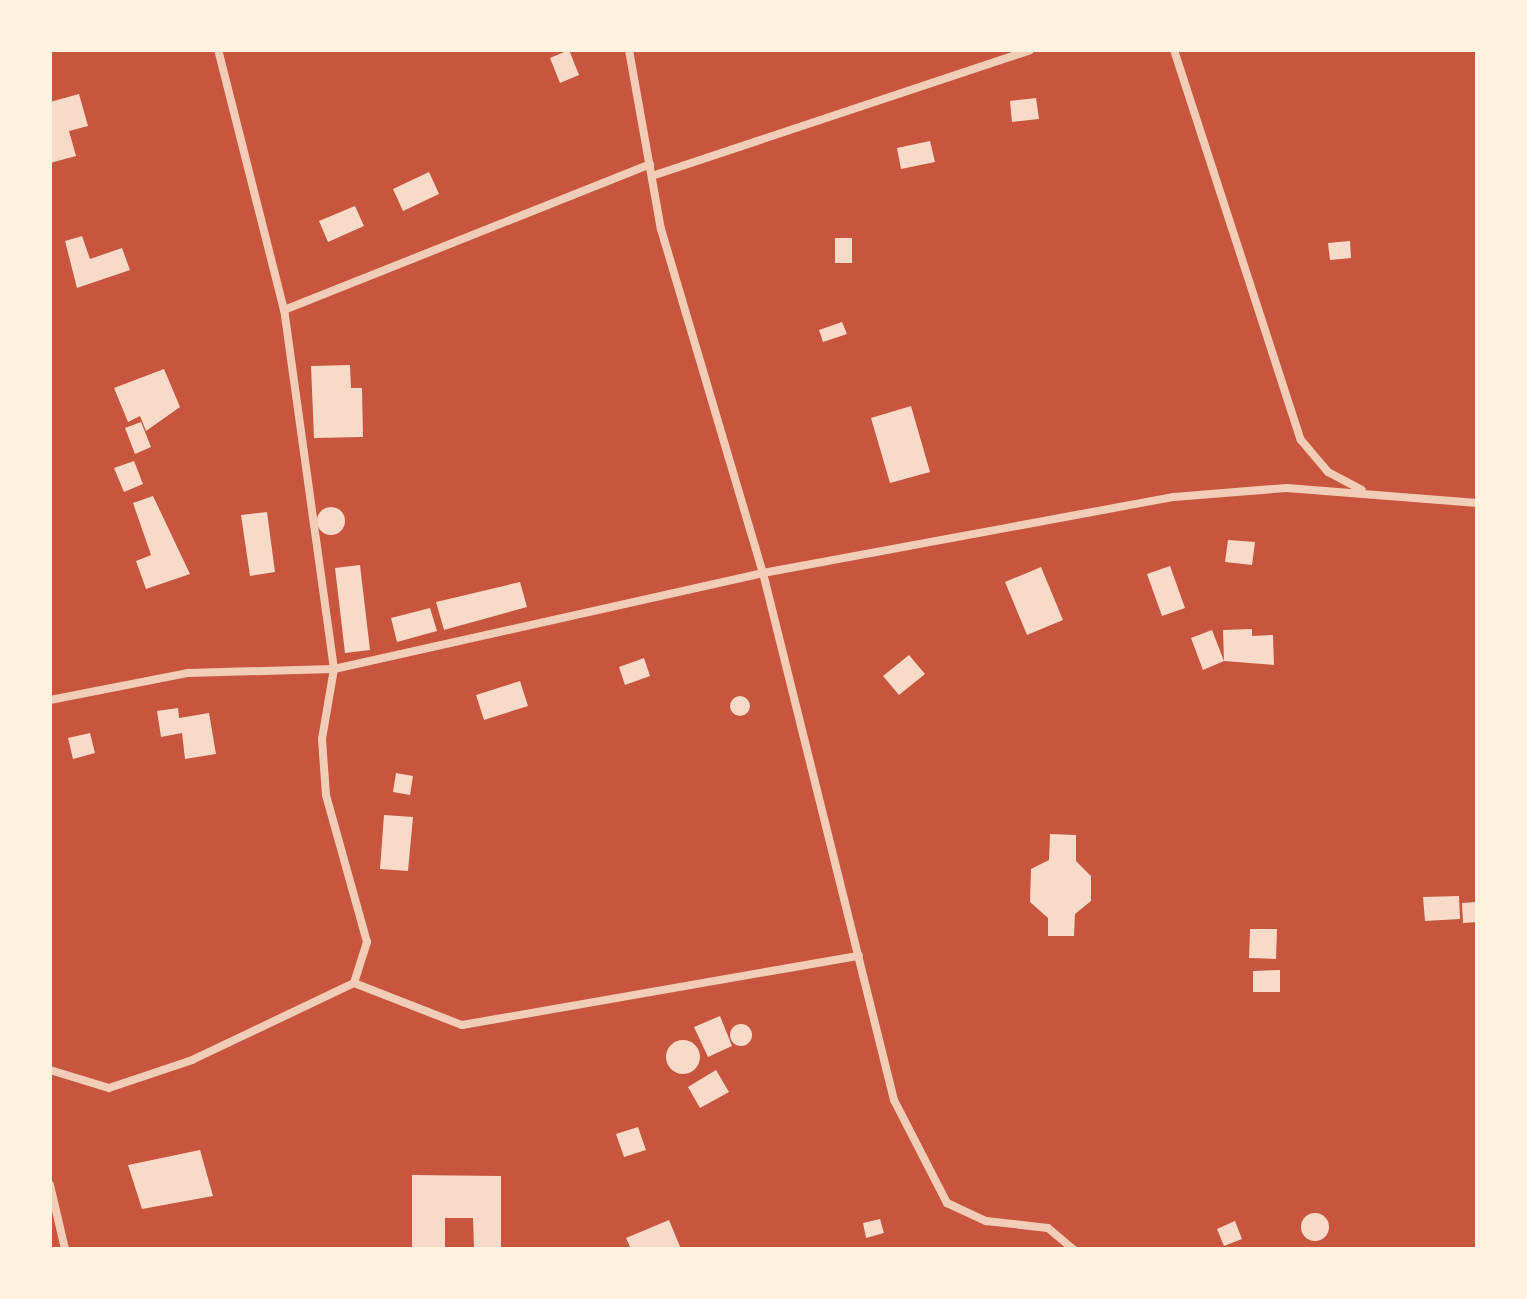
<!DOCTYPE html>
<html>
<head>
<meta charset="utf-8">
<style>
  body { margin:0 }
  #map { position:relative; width:1527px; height:1299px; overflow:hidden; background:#c8553d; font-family:Lato,sans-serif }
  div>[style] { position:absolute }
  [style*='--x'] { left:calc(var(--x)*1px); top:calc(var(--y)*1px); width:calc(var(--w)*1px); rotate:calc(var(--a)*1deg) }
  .building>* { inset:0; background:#f7dbc8 }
  .round { border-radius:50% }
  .minor>* { height:8px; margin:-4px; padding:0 4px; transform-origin:4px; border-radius:4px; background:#f1ccb7 }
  span { translate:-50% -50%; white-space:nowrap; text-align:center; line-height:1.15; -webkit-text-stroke:8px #fff3e0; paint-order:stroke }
  .frame { position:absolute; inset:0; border:52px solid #fff3e0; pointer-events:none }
</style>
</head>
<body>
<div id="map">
  <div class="building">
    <i style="clip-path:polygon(569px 50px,579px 75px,560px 83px,550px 58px)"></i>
    <i style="clip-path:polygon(79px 94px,88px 126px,69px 131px,76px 156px,50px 163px,50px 102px)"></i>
    <i style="clip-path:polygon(1036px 98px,1039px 119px,1012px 122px,1010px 101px)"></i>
    <i style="clip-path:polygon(930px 141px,935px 162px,901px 169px,897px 148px)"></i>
    <i style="clip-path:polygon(429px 172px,439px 194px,403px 211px,393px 189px)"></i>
    <i style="clip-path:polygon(355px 206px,364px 226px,328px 242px,319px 221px)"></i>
    <i style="clip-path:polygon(82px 236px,90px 259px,122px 248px,130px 270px,77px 288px,65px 241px)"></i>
    <i style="clip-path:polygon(835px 238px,852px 238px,852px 263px,835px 263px)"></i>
    <i style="clip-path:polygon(1350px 241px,1351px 258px,1330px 260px,1328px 243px)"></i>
    <i style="clip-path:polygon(842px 322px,847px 334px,823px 342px,819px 330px)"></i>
    <i style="clip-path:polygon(350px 365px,351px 388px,362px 388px,363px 437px,314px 438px,311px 366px)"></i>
    <i style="clip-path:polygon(164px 369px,180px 407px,146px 431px,140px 416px,128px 422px,114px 388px)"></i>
    <i style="clip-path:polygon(911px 406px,930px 472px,890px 483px,871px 418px)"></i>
    <i style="clip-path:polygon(141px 422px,151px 447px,135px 454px,125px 428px)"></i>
    <i style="clip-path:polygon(134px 461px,143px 484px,124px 492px,114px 468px)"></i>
    <i style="clip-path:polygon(153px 496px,190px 574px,146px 589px,136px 561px,151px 555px,133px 503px)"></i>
    <i class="round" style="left:317px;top:507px;width:28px;height:28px"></i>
    <i style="clip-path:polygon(267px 512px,275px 572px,250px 576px,241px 515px)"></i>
    <i style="clip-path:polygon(1228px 540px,1255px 542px,1252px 565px,1225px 562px)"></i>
    <i style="clip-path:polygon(360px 565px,370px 650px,345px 653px,335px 568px)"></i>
    <i style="clip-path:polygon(1170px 566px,1185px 608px,1162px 616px,1147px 574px)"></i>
    <i style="clip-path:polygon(1041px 567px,1063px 620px,1027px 635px,1005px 582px)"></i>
    <i style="clip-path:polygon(520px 582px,527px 607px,444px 630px,436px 602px)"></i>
    <i style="clip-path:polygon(430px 608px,437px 631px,397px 642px,391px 618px)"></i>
    <i style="clip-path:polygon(1252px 629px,1252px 636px,1273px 635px,1274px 665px,1224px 661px,1223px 630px)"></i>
    <i style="clip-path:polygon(1212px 630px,1224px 661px,1203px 670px,1191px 638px)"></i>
    <i style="clip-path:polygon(909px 655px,925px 674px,899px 695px,883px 676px)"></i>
    <i style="clip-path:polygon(644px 658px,650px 676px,625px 685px,619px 667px)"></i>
    <i style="clip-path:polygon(520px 681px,528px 706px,484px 720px,476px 695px)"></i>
    <i class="round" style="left:730px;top:696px;width:20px;height:20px"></i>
    <i style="clip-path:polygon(178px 708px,179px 718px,209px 713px,216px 754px,185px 759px,182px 733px,161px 737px,157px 711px)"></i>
    <i style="clip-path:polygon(90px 733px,95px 753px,73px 759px,68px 738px)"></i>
    <i style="clip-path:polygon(396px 773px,413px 776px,410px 795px,393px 792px)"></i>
    <i style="clip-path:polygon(384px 815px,413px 817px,408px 871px,380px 869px)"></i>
    <i style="clip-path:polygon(1050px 834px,1076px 835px,1076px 861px,1091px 876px,1091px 901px,1075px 914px,1074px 936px,1048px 936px,1048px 918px,1030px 902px,1031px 869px,1049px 860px)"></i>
    <i style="clip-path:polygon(1459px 896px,1460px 919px,1425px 921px,1423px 897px)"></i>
    <i style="clip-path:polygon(1477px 902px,1477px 922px,1463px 923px,1462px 903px)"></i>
    <i style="clip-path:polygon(1250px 929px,1277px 929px,1276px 959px,1249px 958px)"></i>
    <i style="clip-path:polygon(1280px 970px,1280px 992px,1253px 992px,1253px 971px)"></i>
    <i style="clip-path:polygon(720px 1016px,732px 1046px,708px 1057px,694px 1027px)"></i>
    <i class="round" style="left:730px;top:1024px;width:22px;height:22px"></i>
    <i class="round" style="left:666px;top:1040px;width:34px;height:34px"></i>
    <i style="clip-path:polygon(716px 1070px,729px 1092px,700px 1108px,688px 1087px)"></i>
    <i style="clip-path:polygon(638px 1127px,646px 1150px,624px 1157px,616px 1134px)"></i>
    <i style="clip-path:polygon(200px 1150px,213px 1196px,142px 1209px,128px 1165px)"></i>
    <i style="clip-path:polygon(412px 1175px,501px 1176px,501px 1248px,474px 1248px,473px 1218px,445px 1218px,445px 1247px,412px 1247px)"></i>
    <i class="round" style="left:1301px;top:1213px;width:28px;height:28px"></i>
    <i style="clip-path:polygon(880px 1219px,884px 1233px,866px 1238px,863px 1223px)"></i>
    <i style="clip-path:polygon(669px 1220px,681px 1249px,631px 1249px,626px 1238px)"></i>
    <i style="clip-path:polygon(1235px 1221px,1242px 1239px,1224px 1246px,1217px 1229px)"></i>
  </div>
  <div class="minor">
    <i style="--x:629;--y:50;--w:182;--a:79.9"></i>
    <i style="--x:661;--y:229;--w:359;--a:73.5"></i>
    <i style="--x:763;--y:573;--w:543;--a:76.04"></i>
    <i style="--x:894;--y:1100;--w:116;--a:62.8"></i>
    <i style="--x:947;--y:1203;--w:43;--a:24.8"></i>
    <i style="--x:986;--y:1221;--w:62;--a:6.4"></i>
    <i style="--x:1048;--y:1228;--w:33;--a:40"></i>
    <i style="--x:1174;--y:50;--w:410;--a:72"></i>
    <i style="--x:1301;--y:440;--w:42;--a:49.8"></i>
    <i style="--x:1328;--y:472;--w:38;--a:28"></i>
    <i style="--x:652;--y:176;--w:398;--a:-18.4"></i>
    <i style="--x:284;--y:310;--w:394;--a:-21.7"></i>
    <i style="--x:50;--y:700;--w:141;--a:-11.1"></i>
    <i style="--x:188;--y:673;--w:146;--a:-1.6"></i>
    <i style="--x:334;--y:669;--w:440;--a:-12.6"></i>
    <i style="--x:763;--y:573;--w:418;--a:-10.5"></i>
    <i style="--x:1174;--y:497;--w:113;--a:-4.6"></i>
    <i style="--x:1287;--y:488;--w:191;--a:4.5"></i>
    <i style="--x:354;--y:983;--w:116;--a:21.3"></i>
    <i style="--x:462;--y:1025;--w:403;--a:-9.9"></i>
    <i style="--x:50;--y:1070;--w:62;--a:17"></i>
    <i style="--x:109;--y:1088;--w:88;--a:-18.6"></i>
    <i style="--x:192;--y:1060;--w:179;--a:-25.4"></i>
    <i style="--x:354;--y:983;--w:43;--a:-72.4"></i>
    <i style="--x:367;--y:942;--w:153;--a:-105.6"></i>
    <i style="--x:326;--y:795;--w:56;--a:-94.1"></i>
    <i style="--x:322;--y:739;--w:71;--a:-80.3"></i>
    <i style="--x:334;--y:669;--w:362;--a:-97.9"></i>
    <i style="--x:284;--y:310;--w:268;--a:-104.2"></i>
    <i style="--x:50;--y:1185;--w:66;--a:76.8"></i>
  </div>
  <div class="frame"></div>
</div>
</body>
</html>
